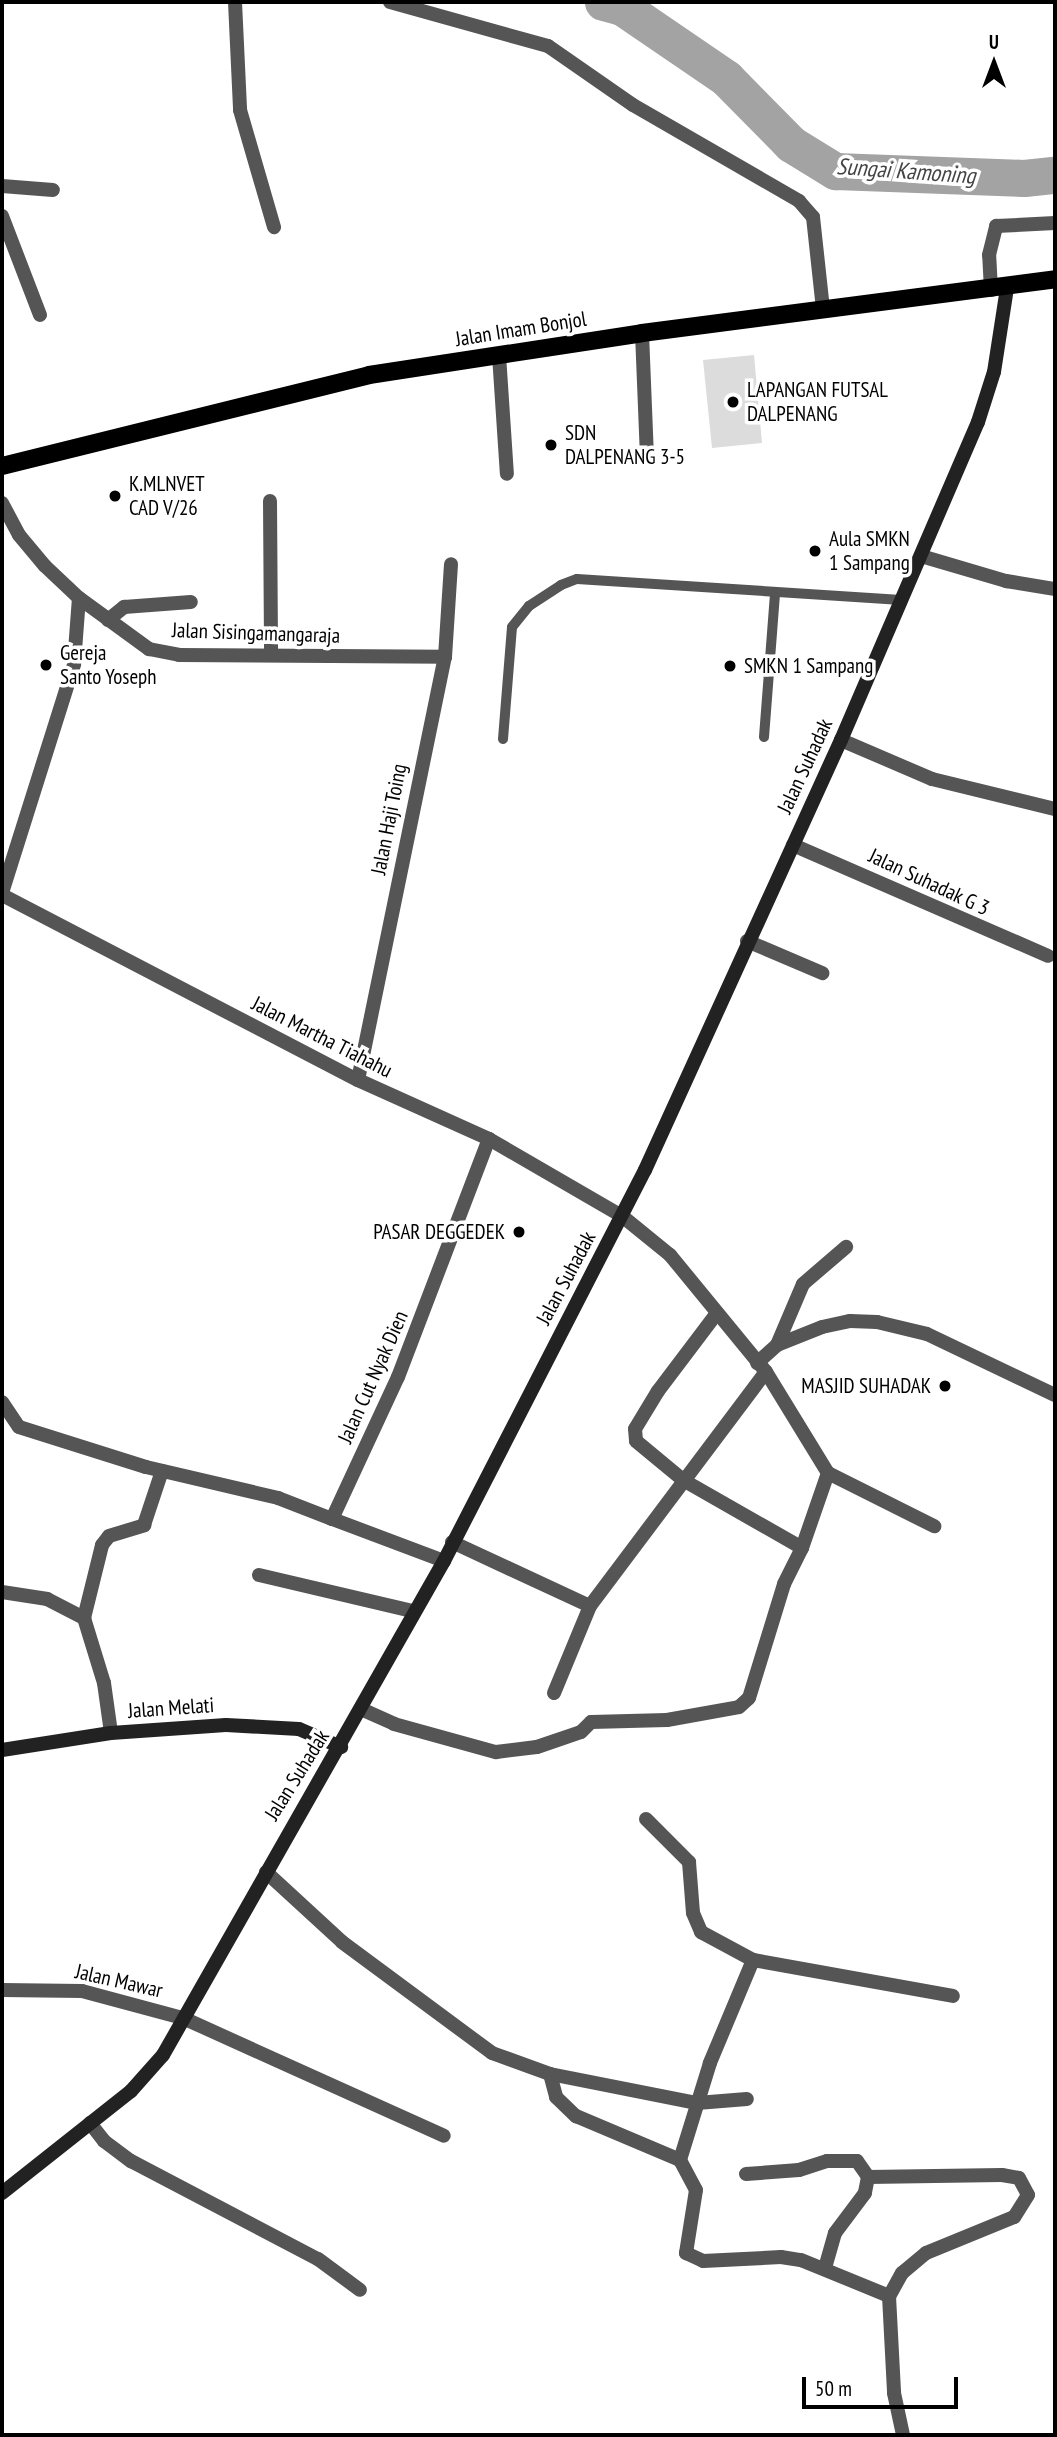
<!DOCTYPE html>
<html>
<head>
<meta charset="utf-8">
<style>
  body { margin:0 }
  #map { position:relative; width:1057px; height:2437px; overflow:hidden; background:#fff; font-family:"PT Sans Narrow",sans-serif }
  div>[style] { position:absolute }
  [style*='--x'] { left:calc(var(--x)*1px); top:calc(var(--y)*1px); width:calc(var(--w)*1px); rotate:calc(var(--a)*1deg) }
  .green>* { inset:0; background:#dcdcdc }
  .river>* { height:37px; margin:-18.5px; padding:0 18.5px; transform-origin:18.5px; border-radius:18.5px; background:#a3a3a3 }
  .lane>* { height:10px; margin:-5px; padding:0 5px; transform-origin:5px; border-radius:5px; background:#555 }
  .street>* { height:14px; margin:-7px; padding:0 7px; transform-origin:7px; border-radius:7px; background:#555 }
  .secondary>* { height:14px; margin:-7px; padding:0 7px; transform-origin:7px; border-radius:7px; background:#222 }
  .primary>* { height:18px; margin:-9px; padding:0 9px; transform-origin:9px; border-radius:9px; background:#000 }
  .dots>* { width:19px; height:19px; translate:-50% -50%; box-sizing:border-box; border:4px solid #fff; border-radius:50% }
  span { translate:-50% -50%; white-space:nowrap; text-align:center; line-height:1.15; -webkit-text-stroke:7px #fff; paint-order:stroke }
  .street-label { font-size:21px; color:#000 }
  .poi-label { font-size:21px; color:#000 }
  .left { translate:0 -50%; text-align:left }
  .right { translate:-100% -50%; text-align:right }
  .water-label { font-size:23px; color:#444; font-style:italic }
  .frame { position:absolute; inset:0; border:4px solid #000; pointer-events:none }
  .north { position:absolute; left:959px; top:28px; width:70px; height:70px; -webkit-text-stroke:5px #fff; paint-order:stroke; rotate:0deg; font-size:19px; font-weight:700; line-height:28px; text-align:center; color:#000 }
  .north::after { content:''; display:block; margin:auto; width:24px; height:32px; background:#000; clip-path:polygon(50% 0,100% 100%,50% 72%,0 100%) }
  .scale { position:absolute; left:802px; top:2377px; width:156px; height:32px; box-sizing:border-box; border:4px solid #000; border-top:0; padding-left:9px; font-size:21px; line-height:24px; white-space:nowrap; color:#000; -webkit-text-stroke:5px #fff; paint-order:stroke }
</style>
</head>
<body>
<div id="map">
  <div class="green">
    <i style="clip-path:polygon(754px 355px,762px 443px,712px 448px,703px 360px)"></i>
  </div>
  <div class="river">
    <i style="--x:603;--y:2;--w:20;--a:15"></i>
    <i style="--x:622;--y:7;--w:126;--a:34.3"></i>
    <i style="--x:726;--y:78;--w:93;--a:45.4"></i>
    <i style="--x:791;--y:144;--w:52;--a:31.5"></i>
    <i style="--x:835;--y:171;--w:189;--a:2.1"></i>
    <i style="--x:1024;--y:178;--w:31;--a:-6"></i>
  </div>
  <div class="lane">
    <i style="--x:764;--y:737;--w:144;--a:-85.6"></i>
    <i style="--x:503;--y:739;--w:112;--a:-85.4"></i>
    <i style="--x:512;--y:627;--w:27;--a:-51"></i>
    <i style="--x:529;--y:606;--w:38;--a:-33"></i>
    <i style="--x:561;--y:585;--w:17;--a:-21"></i>
    <i style="--x:577;--y:579;--w:325;--a:3.7"></i>
  </div>
  <div class="street">
    <i style="--x:235;--y:2;--w:108;--a:87.3"></i>
    <i style="--x:240;--y:110;--w:122;--a:73.8"></i>
    <i style="--x:390;--y:2;--w:164;--a:15.6"></i>
    <i style="--x:548;--y:46;--w:103;--a:34.8"></i>
    <i style="--x:633;--y:105;--w:192;--a:30"></i>
    <i style="--x:799;--y:201;--w:21;--a:49"></i>
    <i style="--x:813;--y:217;--w:93;--a:83.8"></i>
    <i style="--x:2;--y:186;--w:51;--a:4.5"></i>
    <i style="--x:2;--y:216;--w:106;--a:69"></i>
    <i style="--x:991;--y:290;--w:35;--a:-93"></i>
    <i style="--x:989;--y:255;--w:30;--a:-76"></i>
    <i style="--x:996;--y:226;--w:59;--a:-2.9"></i>
    <i style="--x:642;--y:333;--w:122;--a:87.7"></i>
    <i style="--x:499;--y:355;--w:119;--a:86.2"></i>
    <i style="--x:270;--y:501;--w:154;--a:89.6"></i>
    <i style="--x:2;--y:503;--w:36;--a:62"></i>
    <i style="--x:19;--y:535;--w:40;--a:50"></i>
    <i style="--x:45;--y:566;--w:47;--a:43.3"></i>
    <i style="--x:79;--y:598;--w:87;--a:36.1"></i>
    <i style="--x:149;--y:649;--w:31;--a:11"></i>
    <i style="--x:179;--y:655;--w:266;--a:0.4"></i>
    <i style="--x:921;--y:556;--w:89;--a:16.4"></i>
    <i style="--x:1006;--y:581;--w:50;--a:9.3"></i>
    <i style="--x:108;--y:620;--w:21;--a:-39"></i>
    <i style="--x:124;--y:607;--w:67;--a:-4.3"></i>
    <i style="--x:841;--y:740;--w:99;--a:23.2"></i>
    <i style="--x:932;--y:779;--w:127;--a:13.7"></i>
    <i style="--x:793;--y:845;--w:278;--a:23.5"></i>
    <i style="--x:2;--y:893;--w:240;--a:-72.5"></i>
    <i style="--x:74;--y:664;--w:66;--a:-85.7"></i>
    <i style="--x:2;--y:895;--w:401;--a:27.5"></i>
    <i style="--x:358;--y:1080;--w:144;--a:24.2"></i>
    <i style="--x:489;--y:1139;--w:154;--a:30.1"></i>
    <i style="--x:622;--y:1216;--w:62;--a:39.1"></i>
    <i style="--x:670;--y:1255;--w:151;--a:50.6"></i>
    <i style="--x:766;--y:1372;--w:119;--a:58.5"></i>
    <i style="--x:828;--y:1473;--w:119;--a:26.6"></i>
    <i style="--x:747;--y:941;--w:82;--a:23.1"></i>
    <i style="--x:358;--y:1080;--w:432;--a:-78.4"></i>
    <i style="--x:445;--y:657;--w:93;--a:-86.3"></i>
    <i style="--x:717;--y:1313;--w:98;--a:127.1"></i>
    <i style="--x:658;--y:1391;--w:44;--a:121.2"></i>
    <i style="--x:635;--y:1429;--w:12;--a:85"></i>
    <i style="--x:636;--y:1441;--w:61;--a:39.7"></i>
    <i style="--x:683;--y:1480;--w:137;--a:29.7"></i>
    <i style="--x:777;--y:1345;--w:66;--a:-66.9"></i>
    <i style="--x:803;--y:1284;--w:57;--a:-40.7"></i>
    <i style="--x:757;--y:1363;--w:27;--a:-42"></i>
    <i style="--x:777;--y:1345;--w:48;--a:-21.8"></i>
    <i style="--x:822;--y:1327;--w:29;--a:-12"></i>
    <i style="--x:850;--y:1321;--w:27;--a:2"></i>
    <i style="--x:877;--y:1322;--w:51;--a:13.5"></i>
    <i style="--x:927;--y:1334;--w:142;--a:25.5"></i>
    <i style="--x:2;--y:1402;--w:30;--a:56"></i>
    <i style="--x:19;--y:1427;--w:133;--a:17.5"></i>
    <i style="--x:146;--y:1467;--w:136;--a:13.2"></i>
    <i style="--x:278;--y:1498;--w:58;--a:21.3"></i>
    <i style="--x:452;--y:1542;--w:152;--a:24.9"></i>
    <i style="--x:590;--y:1606;--w:293;--a:-53.1"></i>
    <i style="--x:444;--y:1561;--w:120;--a:-159.4"></i>
    <i style="--x:332;--y:1519;--w:157;--a:-65.1"></i>
    <i style="--x:398;--y:1377;--w:255;--a:-69.1"></i>
    <i style="--x:259;--y:1575;--w:158;--a:13.2"></i>
    <i style="--x:2;--y:1592;--w:46;--a:8.8"></i>
    <i style="--x:47;--y:1599;--w:42;--a:27.2"></i>
    <i style="--x:84;--y:1618;--w:68;--a:72.9"></i>
    <i style="--x:104;--y:1683;--w:50;--a:82"></i>
    <i style="--x:84;--y:1618;--w:75;--a:-76.1"></i>
    <i style="--x:102;--y:1545;--w:11;--a:-52"></i>
    <i style="--x:109;--y:1536;--w:37;--a:-17"></i>
    <i style="--x:144;--y:1525;--w:57;--a:-71.6"></i>
    <i style="--x:554;--y:1693;--w:94;--a:-67.5"></i>
    <i style="--x:361;--y:1709;--w:36;--a:24"></i>
    <i style="--x:394;--y:1724;--w:106;--a:15.4"></i>
    <i style="--x:496;--y:1752;--w:41;--a:-7"></i>
    <i style="--x:537;--y:1747;--w:46;--a:-18.8"></i>
    <i style="--x:581;--y:1732;--w:14;--a:-45"></i>
    <i style="--x:591;--y:1722;--w:76;--a:-1.5"></i>
    <i style="--x:667;--y:1720;--w:73;--a:-10.2"></i>
    <i style="--x:739;--y:1707;--w:13;--a:-42"></i>
    <i style="--x:749;--y:1698;--w:119;--a:-72.9"></i>
    <i style="--x:784;--y:1584;--w:40;--a:-63.4"></i>
    <i style="--x:802;--y:1548;--w:79;--a:-70.9"></i>
    <i style="--x:646;--y:1819;--w:61;--a:45"></i>
    <i style="--x:689;--y:1862;--w:51;--a:85.5"></i>
    <i style="--x:693;--y:1913;--w:21;--a:67"></i>
    <i style="--x:701;--y:1932;--w:59;--a:28.3"></i>
    <i style="--x:753;--y:1960;--w:112;--a:112.7"></i>
    <i style="--x:710;--y:2063;--w:102;--a:107.2"></i>
    <i style="--x:680;--y:2160;--w:34;--a:62"></i>
    <i style="--x:696;--y:2190;--w:64;--a:99"></i>
    <i style="--x:686;--y:2253;--w:19;--a:25"></i>
    <i style="--x:703;--y:2261;--w:78;--a:-2.9"></i>
    <i style="--x:781;--y:2257;--w:20;--a:9"></i>
    <i style="--x:801;--y:2260;--w:95;--a:22.2"></i>
    <i style="--x:266;--y:1872;--w:103;--a:42.6"></i>
    <i style="--x:342;--y:1942;--w:187;--a:36.5"></i>
    <i style="--x:492;--y:2053;--w:62;--a:19.9"></i>
    <i style="--x:550;--y:2074;--w:150;--a:11.2"></i>
    <i style="--x:697;--y:2103;--w:50;--a:-4.6"></i>
    <i style="--x:753;--y:1960;--w:203;--a:10.2"></i>
    <i style="--x:2;--y:1990;--w:80;--a:0.7"></i>
    <i style="--x:82;--y:1991;--w:105;--a:15"></i>
    <i style="--x:183;--y:2018;--w:286;--a:24.3"></i>
    <i style="--x:550;--y:2074;--w:24;--a:75"></i>
    <i style="--x:556;--y:2097;--w:28;--a:44"></i>
    <i style="--x:576;--y:2116;--w:113;--a:22.9"></i>
    <i style="--x:90;--y:2123;--w:23;--a:52"></i>
    <i style="--x:104;--y:2141;--w:34;--a:37"></i>
    <i style="--x:131;--y:2161;--w:211;--a:27.7"></i>
    <i style="--x:318;--y:2259;--w:52;--a:36.4"></i>
    <i style="--x:746;--y:2174;--w:53;--a:-4.3"></i>
    <i style="--x:799;--y:2170;--w:29;--a:-18"></i>
    <i style="--x:827;--y:2161;--w:30;--a:0"></i>
    <i style="--x:857;--y:2161;--w:19;--a:55"></i>
    <i style="--x:868;--y:2177;--w:16;--a:101"></i>
    <i style="--x:865;--y:2193;--w:50;--a:126.9"></i>
    <i style="--x:835;--y:2233;--w:36;--a:106"></i>
    <i style="--x:868;--y:2177;--w:134;--a:-0.9"></i>
    <i style="--x:1002;--y:2175;--w:17;--a:10"></i>
    <i style="--x:1019;--y:2178;--w:19;--a:62"></i>
    <i style="--x:1028;--y:2195;--w:26;--a:122"></i>
    <i style="--x:1014;--y:2217;--w:95;--a:157.8"></i>
    <i style="--x:926;--y:2253;--w:31;--a:140"></i>
    <i style="--x:902;--y:2273;--w:26;--a:119"></i>
    <i style="--x:889;--y:2296;--w:97;--a:87"></i>
    <i style="--x:894;--y:2393;--w:43;--a:77.9"></i>
  </div>
  <div class="secondary">
    <i style="--x:2;--y:1750;--w:110;--a:-8.9"></i>
    <i style="--x:111;--y:1733;--w:115;--a:-4"></i>
    <i style="--x:226;--y:1725;--w:73;--a:3.1"></i>
    <i style="--x:299;--y:1729;--w:46;--a:23.2"></i>
    <i style="--x:2;--y:2193;--w:164;--a:-38.3"></i>
    <i style="--x:131;--y:2091;--w:48;--a:-48.4"></i>
    <i style="--x:163;--y:2055;--w:568;--a:-60.37"></i>
    <i style="--x:444;--y:1561;--w:440;--a:-62.8"></i>
    <i style="--x:645;--y:1170;--w:473;--a:-65.5"></i>
    <i style="--x:841;--y:740;--w:346;--a:-66.7"></i>
    <i style="--x:978;--y:422;--w:52;--a:-72.3"></i>
    <i style="--x:994;--y:372;--w:85;--a:-81.2"></i>
  </div>
  <div class="primary">
    <i style="--x:2;--y:466;--w:378;--a:-13.9"></i>
    <i style="--x:369;--y:375;--w:276;--a:-8.7"></i>
    <i style="--x:642;--y:333;--w:417;--a:-7.4"></i>
  </div>
  <div class="dots">
    <i style="left:733px;top:402px;background:#000"></i>
    <i style="left:551px;top:445px;background:#000"></i>
    <i style="left:115px;top:496px;background:#000"></i>
    <i style="left:815px;top:551px;background:#000"></i>
    <i style="left:46px;top:665px;background:#000"></i>
    <i style="left:730px;top:666px;background:#000"></i>
    <i style="left:519px;top:1232px;background:#000"></i>
    <i style="left:945px;top:1386px;background:#000"></i>
  </div>
  <div class="street-label">
    <span style="left:521px;top:329px;rotate:-9deg">Jalan Imam Bonjol</span>
    <span style="left:256px;top:633px;rotate:2deg">Jalan Sisingamangaraja</span>
    <span style="left:805px;top:766px;rotate:-65deg">Jalan Suhadak</span>
    <span style="left:389px;top:819px;rotate:-79deg">Jalan Haji Toing</span>
    <span style="left:929px;top:882px;rotate:25deg">Jalan Suhadak G 3</span>
    <span style="left:322px;top:1037px;rotate:27deg">Jalan Martha Tiahahu</span>
    <span style="left:566px;top:1278px;rotate:-62deg">Jalan Suhadak</span>
    <span style="left:373px;top:1377px;rotate:-66deg">Jalan Cut Nyak Dien</span>
    <span style="left:171px;top:1708px;rotate:-4deg">Jalan Melati</span>
    <span style="left:297px;top:1775px;rotate:-58deg">Jalan Suhadak</span>
    <span style="left:119px;top:1981px;rotate:13deg">Jalan Mawar</span>
  </div>
  <div class="poi-label">
    <span class="left" style="left:747px;top:402px">LAPANGAN FUTSAL<br>DALPENANG</span>
    <span class="left" style="left:565px;top:445px">SDN<br>DALPENANG 3-5</span>
    <span class="left" style="left:129px;top:496px">K.MLNVET<br>CAD V/26</span>
    <span class="left" style="left:829px;top:551px">Aula SMKN<br>1 Sampang</span>
    <span class="left" style="left:60px;top:665px">Gereja<br>Santo Yoseph</span>
    <span class="left" style="left:744px;top:666px">SMKN 1 Sampang</span>
    <span class="right" style="left:505px;top:1232px">PASAR DEGGEDEK</span>
    <span class="right" style="left:931px;top:1386px">MASJID SUHADAK</span>
  </div>
  <div class="water-label">
    <span style="left:906px;top:171px;rotate:4deg">Sungai Kamoning</span>
  </div>
  <div class="frame"></div>
  <div class="north">U</div>
  <div class="scale">50 m</div>
</div>
</body>
</html>
